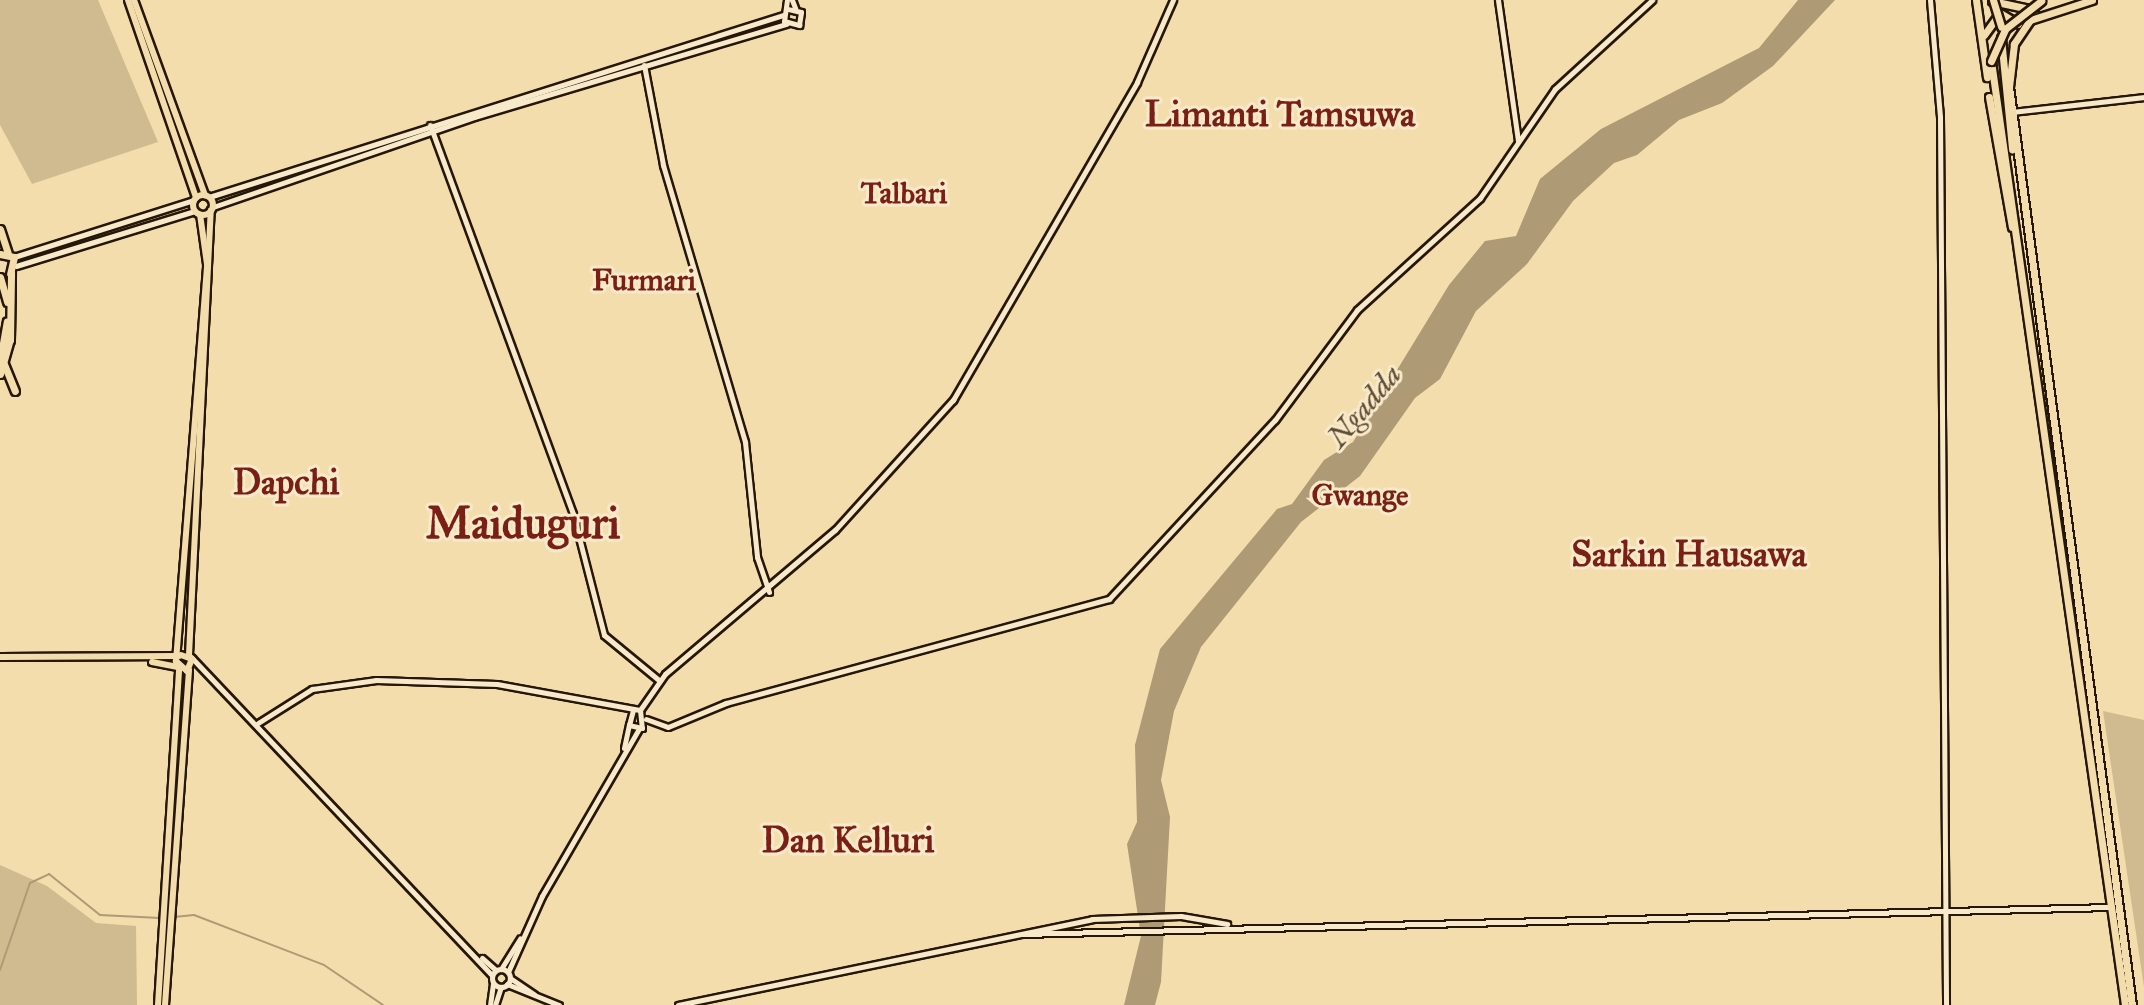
<!DOCTYPE html>
<html>
<head>
<meta charset="utf-8">
<style>
  body { margin:0 }
  #map { position:relative; width:2144px; height:1005px; overflow:hidden; background:#f3ddac; font-family:"IM FELL Great Primer",serif }
  div>[style] { position:absolute }
  [style*='--x'] { left:calc(var(--x)*1px); top:calc(var(--y)*1px); width:calc(var(--w)*1px); rotate:calc(var(--a)*1deg) }
  .green>* { inset:0; background:#d0bb90 }
  .water>* { inset:0; background:#ae9a74 }
  .stream>* { height:2px; margin:-1px; padding:0 1px; transform-origin:1px; border-radius:1px; background:#ae9a74 }
  .roads { filter:drop-shadow(2px 0 #271708) drop-shadow(-2px 0 #271708) drop-shadow(0 2px #271708) drop-shadow(0 -2px #271708) }
  .secondary>* { height:5px; margin:-2.5px; padding:0 2.5px; transform-origin:2.5px; border-radius:2.5px; background:#f7e9c9 }
  .secondary>.ring { margin:-2.5px; padding:0; box-sizing:content-box; background:none; border:5px solid #f7e9c9; border-radius:50% }
  .primary>* { height:6px; margin:-3px; padding:0 3px; transform-origin:3px; border-radius:3px; background:#f3ddac }
  .primary>.ring { margin:-3px; padding:0; box-sizing:content-box; background:none; border:6px solid #f3ddac; border-radius:50% }
  .highway>* { height:7px; margin:-3.5px; padding:0 3.5px; transform-origin:3.5px; border-radius:3.5px; background:#f3ddac }
  .bridges { filter:drop-shadow(2px 0 #271708) drop-shadow(-2px 0 #271708) drop-shadow(0 2px #271708) drop-shadow(0 -2px #271708) }
  .highway-bridge>* { height:7px; margin:-3.5px; padding:0 3.5px; transform-origin:3.5px; border-radius:3.5px; background:#f3ddac }
  span { translate:-50% -50%; white-space:nowrap; text-align:center; line-height:1.15; -webkit-text-stroke:6px #f7e9c9; paint-order:stroke }
  .neighbourhood-label { font-size:30px; color:#7a1f14; font-weight:700 }
  .water-label { font-size:30px; color:#5d4b33; font-style:italic }
  .district-label { font-size:36px; color:#7a1f14; font-weight:700 }
  .town-label { font-size:44px; color:#7a1f14; font-weight:700 }
</style>
</head>
<body>
<div id="map">
  <div class="green">
    <i style="clip-path:polygon(0 0,98px 0,158px 142px,32px 184px,0 125px)"></i>
    <i style="clip-path:polygon(2103px 711px,2144px 720px,2144px 987px)"></i>
    <i style="clip-path:polygon(0 865px,47px 886px,96px 923px,136px 926px,137px 1005px,0 1005px)"></i>
  </div>
  <div class="water">
    <i style="clip-path:polygon(1798px 0,1835px 0,1773px 66px,1722px 103px,1679px 120px,1637px 155px,1614px 163px,1573px 201px,1527px 264px,1476px 311px,1440px 379px,1415px 398px,1360px 476px,1301px 522px,1201px 647px,1174px 711px,1161px 780px,1170px 817px,1161px 982px,1155px 1005px,1124px 1005px,1141px 936px,1127px 844px,1137px 822px,1135px 745px,1160px 649px,1277px 509px,1292px 504px,1324px 460px,1353px 442px,1449px 285px,1485px 241px,1516px 236px,1540px 179px,1601px 129px,1759px 48px)"></i>
  </div>
  <div class="stream">
    <i style="--x:174;--y:917;--w:20;--a:-6"></i>
    <i style="--x:194;--y:915;--w:139;--a:21"></i>
    <i style="--x:324;--y:965;--w:71;--a:34.1"></i>
    <i style="--x:0;--y:970;--w:92;--a:-71"></i>
    <i style="--x:30;--y:883;--w:21;--a:-25"></i>
    <i style="--x:49;--y:874;--w:65;--a:38.8"></i>
    <i style="--x:100;--y:915;--w:60;--a:2.9"></i>
  </div>
  <div class="roads">
    <div class="secondary">
      <i style="--x:787;--y:0;--w:21;--a:98"></i>
      <i style="--x:784;--y:21;--w:16;--a:15"></i>
      <i style="--x:799;--y:25;--w:13;--a:-81"></i>
      <i style="--x:801;--y:12;--w:13;--a:-167"></i>
      <i style="--x:792;--y:0;--w:9;--a:69"></i>
      <i style="--x:1498;--y:0;--w:142;--a:81.9"></i>
      <i style="--x:1930;--y:0;--w:117;--a:85.1"></i>
      <i style="--x:1940;--y:117;--w:888;--a:89.61"></i>
      <i style="--x:644;--y:65;--w:102;--a:79.2"></i>
      <i style="--x:663;--y:165;--w:289;--a:73.5"></i>
      <i style="--x:745;--y:442;--w:116;--a:84"></i>
      <i style="--x:757;--y:557;--w:37;--a:71"></i>
      <i style="--x:2012;--y:112;--w:133;--a:-6.5"></i>
      <i style="--x:430;--y:125;--w:414;--a:69.8"></i>
      <i style="--x:573;--y:514;--w:125;--a:75.6"></i>
      <i style="--x:604;--y:635;--w:72;--a:39.4"></i>
      <i style="--x:209;--y:197;--w:602;--a:-17.59"></i>
      <i style="--x:213;--y:207;--w:276;--a:-19"></i>
      <i style="--x:474;--y:117;--w:326;--a:-16.6"></i>
      <i style="--x:14;--y:257;--w:189;--a:-17.6"></i>
      <i style="--x:16;--y:266;--w:187;--a:-17.1"></i>
      <i style="--x:191;--y:657;--w:438;--a:46.6"></i>
      <i style="--x:640;--y:710;--w:44;--a:-55.2"></i>
      <i style="--x:665;--y:674;--w:223;--a:-40.3"></i>
      <i style="--x:835;--y:530;--w:176;--a:-47.8"></i>
      <i style="--x:953;--y:400;--w:367;--a:-59.9"></i>
      <i style="--x:1137;--y:82;--w:90;--a:-66.3"></i>
      <i style="--x:646;--y:719;--w:23;--a:20"></i>
      <i style="--x:668;--y:727;--w:63;--a:-22.5"></i>
      <i style="--x:726;--y:703;--w:397;--a:-15.2"></i>
      <i style="--x:1109;--y:599;--w:244;--a:-47.2"></i>
      <i style="--x:1275;--y:420;--w:137;--a:-53.3"></i>
      <i style="--x:1357;--y:310;--w:166;--a:-42.3"></i>
      <i style="--x:1480;--y:198;--w:132;--a:-55.5"></i>
      <i style="--x:1555;--y:89;--w:132;--a:-42.5"></i>
      <i style="--x:258;--y:723;--w:64;--a:-32.2"></i>
      <i style="--x:312;--y:689;--w:65;--a:-8"></i>
      <i style="--x:376;--y:680;--w:121;--a:1.9"></i>
      <i style="--x:497;--y:684;--w:145;--a:10.3"></i>
      <i style="--x:640;--y:710;--w:18;--a:84"></i>
      <i style="--x:642;--y:728;--w:13;--a:-167"></i>
      <i style="--x:629;--y:725;--w:16;--a:-75"></i>
      <i style="--x:624;--y:748;--w:24;--a:-78"></i>
      <i style="--x:1022;--y:934;--w:1090;--a:-1.42"></i>
      <i style="--x:482;--y:958;--w:18;--a:41"></i>
      <i style="--x:501;--y:969;--w:36;--a:-58"></i>
      <i class="ring" style="left:492px;top:969px;width:13px;height:13px"></i>
      <i style="--x:508;--y:972;--w:83;--a:-65.9"></i>
      <i style="--x:542;--y:896;--w:193;--a:-59.9"></i>
      <i style="--x:510;--y:978;--w:29;--a:34"></i>
      <i style="--x:507;--y:984;--w:56;--a:22"></i>
      <i style="--x:490;--y:1005;--w:22;--a:-82"></i>
      <i style="--x:495;--y:1005;--w:19;--a:-72"></i>
      <i style="--x:678;--y:1005;--w:423;--a:-11.7"></i>
      <i style="--x:1092;--y:919;--w:89;--a:-1.9"></i>
      <i style="--x:1181;--y:916;--w:47;--a:9.9"></i>
    </div>
    <div class="primary">
      <i style="--x:128;--y:0;--w:209;--a:71"></i>
      <i style="--x:134;--y:0;--w:208;--a:70"></i>
      <i class="ring" style="left:193px;top:195px;width:14px;height:14px"></i>
      <i style="--x:181;--y:655;--w:12;--a:20"></i>
      <i style="--x:192;--y:659;--w:13;--a:113"></i>
      <i style="--x:187;--y:671;--w:15;--a:-138"></i>
      <i style="--x:176;--y:661;--w:398;--a:-85.5"></i>
      <i style="--x:207;--y:264;--w:50;--a:-98"></i>
      <i style="--x:189;--y:655;--w:445;--a:-87.2"></i>
      <i style="--x:0;--y:657;--w:179;--a:-0.3"></i>
      <i style="--x:152;--y:662;--w:25;--a:11"></i>
      <i style="--x:158;--y:1005;--w:337;--a:-86.4"></i>
      <i style="--x:165;--y:1005;--w:336;--a:-85.9"></i>
    </div>
    <div class="highway">
      <i style="--x:1976;--y:0;--w:78;--a:81.9"></i>
      <i style="--x:2092;--y:0;--w:65;--a:162.1"></i>
      <i style="--x:2030;--y:20;--w:29;--a:124"></i>
      <i style="--x:2014;--y:44;--w:43;--a:96.6"></i>
      <i style="--x:2009;--y:87;--w:926;--a:82.37"></i>
      <i style="--x:1992;--y:1;--w:43;--a:12.1"></i>
      <i style="--x:1984;--y:35;--w:27;--a:-54"></i>
      <i style="--x:2000;--y:13;--w:21;--a:31"></i>
      <i style="--x:2001;--y:38;--w:112;--a:84.3"></i>
      <i style="--x:1991;--y:61;--w:953;--a:81.92"></i>
      <i style="--x:1989;--y:97;--w:132;--a:80"></i>
      <i style="--x:0;--y:229;--w:25;--a:72"></i>
      <i style="--x:0;--y:254;--w:14;--a:12"></i>
      <i style="--x:14;--y:257;--w:17;--a:103"></i>
      <i style="--x:0;--y:277;--w:26;--a:74"></i>
      <i style="--x:0;--y:360;--w:39;--a:-80"></i>
      <i style="--x:4;--y:364;--w:29;--a:68"></i>
      <i style="--x:0;--y:374;--w:35;--a:-74"></i>
      <i style="--x:10;--y:340;--w:67;--a:-89.1"></i>
    </div>
  </div>
  <div class="bridges">
    <div class="highway-bridge">
      <i style="--x:1993;--y:0;--w:28;--a:73"></i>
      <i style="--x:1991;--y:61;--w:35;--a:-66"></i>
      <i style="--x:2005;--y:29;--w:46;--a:-37.9"></i>
    </div>
  </div>
  <div class="neighbourhood-label">
    <span style="left:904px;top:193px">Talbari</span>
    <span style="left:644px;top:280px">Furmari</span>
    <span style="left:1360px;top:495px">Gwange</span>
  </div>
  <div class="water-label">
    <span style="left:1364px;top:406px;rotate:-50deg">Ngadda</span>
  </div>
  <div class="district-label">
    <span style="left:1280px;top:115px">Limanti Tamsuwa</span>
    <span style="left:286px;top:483px">Dapchi</span>
    <span style="left:1689px;top:555px">Sarkin Hausawa</span>
    <span style="left:848px;top:841px">Dan Kelluri</span>
  </div>
  <div class="town-label">
    <span style="left:523px;top:523px">Maiduguri</span>
  </div>
</div>
</body>
</html>
